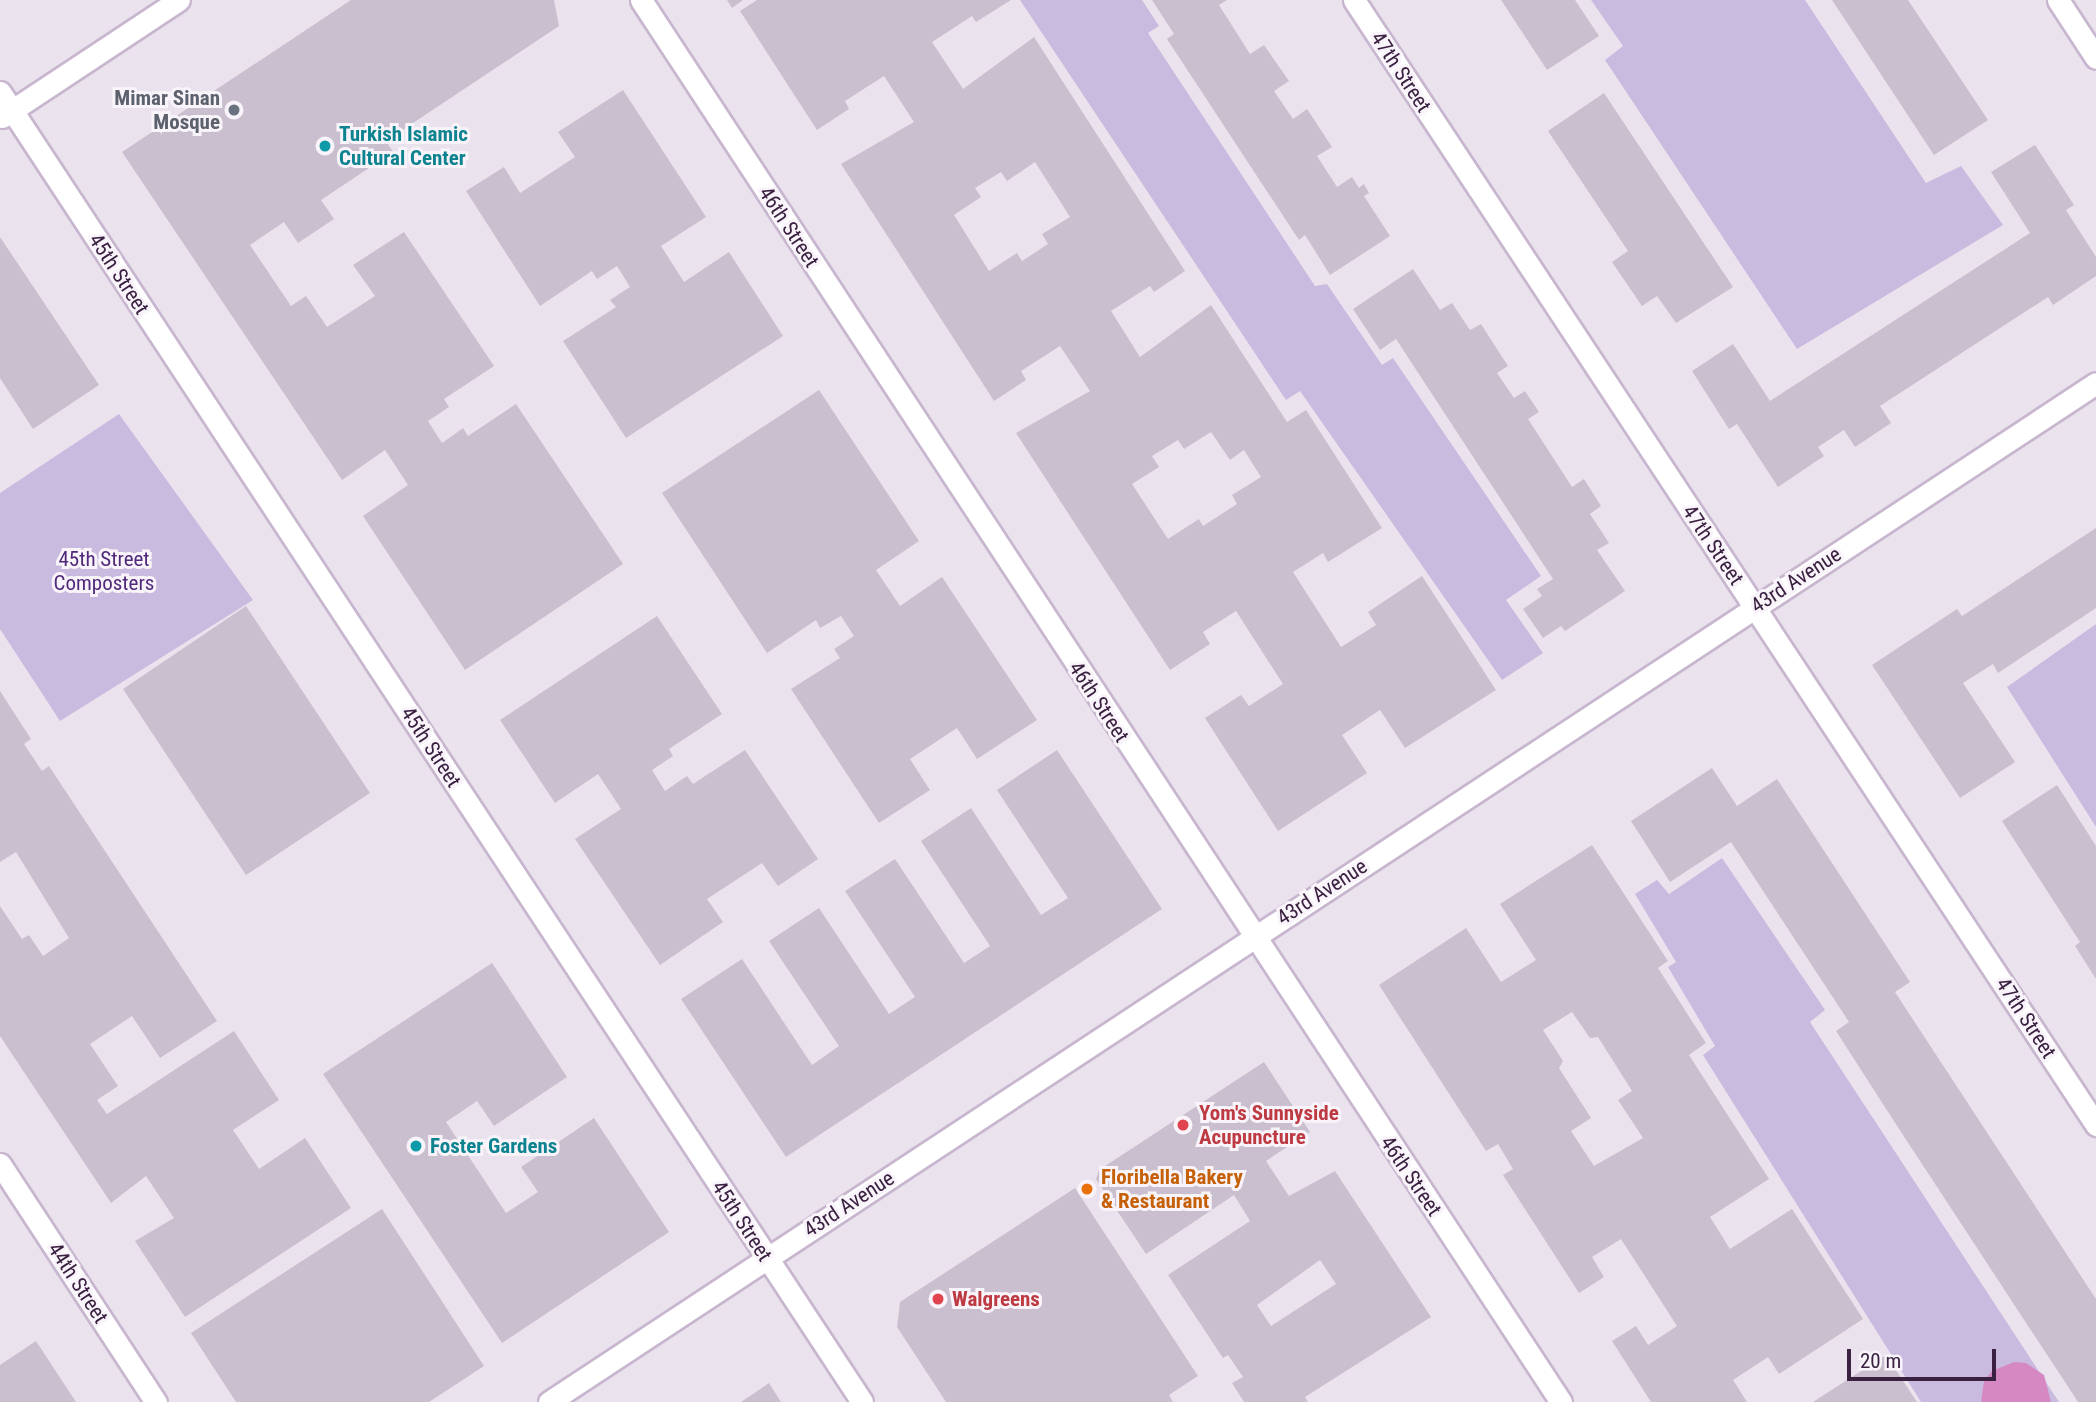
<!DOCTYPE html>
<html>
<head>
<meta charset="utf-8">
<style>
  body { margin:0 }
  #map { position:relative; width:2096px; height:1402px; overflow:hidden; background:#eae3ee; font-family:"Roboto Condensed",sans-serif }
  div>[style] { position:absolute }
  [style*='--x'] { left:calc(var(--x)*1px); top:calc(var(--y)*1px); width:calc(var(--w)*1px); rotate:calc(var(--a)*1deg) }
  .green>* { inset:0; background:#c9bbe0 }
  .water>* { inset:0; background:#d688c3 }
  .building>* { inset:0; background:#cabfcf }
  .roads { filter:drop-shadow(2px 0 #c8b6cf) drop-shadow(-2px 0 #c8b6cf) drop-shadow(0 2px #c8b6cf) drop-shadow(0 -2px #c8b6cf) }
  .street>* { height:21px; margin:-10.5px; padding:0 10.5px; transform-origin:10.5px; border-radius:10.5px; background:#fff }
  .secondary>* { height:21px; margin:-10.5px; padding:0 10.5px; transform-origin:10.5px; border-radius:10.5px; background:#fff }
  .dots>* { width:19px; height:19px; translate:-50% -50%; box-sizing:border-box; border:4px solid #f8f4fa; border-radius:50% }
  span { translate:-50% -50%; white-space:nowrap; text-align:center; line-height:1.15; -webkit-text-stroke:6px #f8f4fa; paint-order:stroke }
  .street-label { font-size:21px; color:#3b2141 }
  .worship-label { font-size:21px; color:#5b616d; font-weight:700 }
  .right { translate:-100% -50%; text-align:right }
  .culture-label { font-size:21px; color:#0d838f; font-weight:700 }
  .left { translate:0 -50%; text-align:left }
  .park-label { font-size:21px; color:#50297b }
  .health-label { font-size:21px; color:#be3a42; font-weight:700 }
  .food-label { font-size:21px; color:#c56008; font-weight:700 }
  .scale { position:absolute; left:1847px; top:1349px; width:149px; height:32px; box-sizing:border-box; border:4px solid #3b2141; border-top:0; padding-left:9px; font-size:21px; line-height:24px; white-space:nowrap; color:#3b2141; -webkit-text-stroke:5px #f8f4fa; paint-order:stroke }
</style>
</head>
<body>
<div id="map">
  <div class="green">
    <i style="clip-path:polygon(1020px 0,1142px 0,1159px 26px,1148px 33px,1315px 286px,1327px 284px,1382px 365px,1393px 358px,1541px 576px,1506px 600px,1543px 653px,1502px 680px,1300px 391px,1286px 400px)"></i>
    <i style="clip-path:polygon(1591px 0,1805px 0,1926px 183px,1961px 166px,2003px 225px,1797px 349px,1605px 60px,1623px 46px)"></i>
    <i style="clip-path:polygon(119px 414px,253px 600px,60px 721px,0 629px,0 493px)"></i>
    <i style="clip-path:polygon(2096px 624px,2096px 827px,2007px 687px)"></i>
    <i style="clip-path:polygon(1722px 858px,1825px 1010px,1810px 1022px,2059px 1402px,1921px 1402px,1703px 1055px,1715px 1046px,1668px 967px,1676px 962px,1635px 894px,1657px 880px,1669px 894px)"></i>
  </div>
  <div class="water">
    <i style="clip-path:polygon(2014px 1362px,2026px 1363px,2044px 1375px,2051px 1402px,1981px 1402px,1984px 1381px,1992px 1371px)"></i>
  </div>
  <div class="building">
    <i style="clip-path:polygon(351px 0,554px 0,559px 26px,386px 141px,393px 152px,321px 200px,334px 219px,298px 243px,284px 222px,250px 245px,291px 306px,306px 296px,327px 327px,375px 296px,353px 265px,404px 232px,494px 366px,444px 399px,449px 407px,428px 421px,442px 443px,463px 428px,468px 436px,516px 404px,623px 564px,465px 670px,363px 516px,408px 485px,385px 450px,342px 480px,122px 152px)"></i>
    <i style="clip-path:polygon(727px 0,743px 0,732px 8px)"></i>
    <i style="clip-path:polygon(evenodd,757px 0,1011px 0,976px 22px,972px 16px,932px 42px,963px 89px,1034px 37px,1185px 271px,1154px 292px,1150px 286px,1111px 311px,1140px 357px,1211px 305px,1287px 422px,1306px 410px,1382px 528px,1328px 562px,1323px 553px,1293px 572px,1341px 647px,1376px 625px,1368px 612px,1422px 576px,1496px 690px,1405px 748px,1380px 710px,1342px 735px,1367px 773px,1278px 831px,1205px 718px,1241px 695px,1249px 706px,1283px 684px,1236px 611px,1203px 632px,1210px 644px,1170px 670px,1016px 433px,1090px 391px,1060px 346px,1021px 371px,1026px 380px,994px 401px,841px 164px,914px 122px,884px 76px,845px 101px,849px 109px,817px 130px,740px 11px,757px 0,1035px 162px,1070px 217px,1042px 234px,1048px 244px,1022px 261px,1017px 253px,989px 271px,954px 215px,981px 197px,975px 188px,1001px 172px,1007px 181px,1035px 162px,757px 0,1211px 432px,1230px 460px,1244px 450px,1261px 477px,1232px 495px,1237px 504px,1203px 526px,1199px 519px,1168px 539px,1132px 484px,1159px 467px,1152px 456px,1178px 440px,1184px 449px,1211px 432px)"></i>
    <i style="clip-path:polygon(1152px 0,1227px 0,1219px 5px,1250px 54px,1264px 45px,1289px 81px,1274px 91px,1293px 119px,1307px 109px,1332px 147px,1317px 156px,1337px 187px,1352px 177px,1359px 188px,1364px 184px,1369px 193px,1364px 196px,1390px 236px,1330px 275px,1305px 235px,1299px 240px,1167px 39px,1174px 34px)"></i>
    <i style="clip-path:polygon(1501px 0,1575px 0,1599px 36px,1547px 70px)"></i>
    <i style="clip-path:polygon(1832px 0,1908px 0,1988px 120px,1934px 155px)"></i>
    <i style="clip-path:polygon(623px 90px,706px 217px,661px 246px,684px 282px,729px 252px,783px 336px,626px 438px,563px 341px,616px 307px,610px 300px,630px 287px,617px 266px,597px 279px,592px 271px,540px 306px,466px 191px,504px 167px,520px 193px,575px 157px,558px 132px)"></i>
    <i style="clip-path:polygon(1604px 93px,1733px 287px,1676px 323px,1657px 296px,1642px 306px,1612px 262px,1628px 251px,1548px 131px)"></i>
    <i style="clip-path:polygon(2035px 145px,2074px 205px,2066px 210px,2096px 257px,2096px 276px,2053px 305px,2048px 297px,1880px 406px,1891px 423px,1855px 447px,1844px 430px,1818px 447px,1824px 456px,1778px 487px,1737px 424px,1729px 429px,1692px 371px,1733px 344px,1770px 401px,2030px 233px,1991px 172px)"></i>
    <i style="clip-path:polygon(0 237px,99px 385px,33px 429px,0 378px)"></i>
    <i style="clip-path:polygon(1413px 269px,1440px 310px,1452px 303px,1470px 330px,1481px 324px,1508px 366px,1497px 373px,1514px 398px,1525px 391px,1539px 412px,1528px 419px,1572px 487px,1584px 479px,1601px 506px,1590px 514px,1609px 543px,1597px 550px,1625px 591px,1565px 631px,1561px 626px,1543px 638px,1523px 609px,1542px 596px,1537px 589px,1553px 579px,1396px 339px,1380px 350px,1353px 309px)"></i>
    <i style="clip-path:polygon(819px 390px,919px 541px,876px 570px,900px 606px,942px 577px,1037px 720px,977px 759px,957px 728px,910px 759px,930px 790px,879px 823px,791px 689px,840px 658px,834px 649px,854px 636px,841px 616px,820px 628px,816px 620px,767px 653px,662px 493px)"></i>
    <i style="clip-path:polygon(2096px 528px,2096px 608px,1998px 673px,1993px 664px,1963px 683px,2015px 762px,1960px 798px,1872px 665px,1957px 609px,1962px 616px)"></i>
    <i style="clip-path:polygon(246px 606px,370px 793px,246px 875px,123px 689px)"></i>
    <i style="clip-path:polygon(657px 616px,722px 714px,669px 749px,673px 756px,652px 770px,665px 791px,687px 776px,693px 784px,745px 750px,818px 859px,778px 886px,762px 863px,707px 899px,723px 922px,660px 965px,575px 839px,621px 809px,598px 774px,555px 803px,500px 720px)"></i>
    <i style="clip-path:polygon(0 691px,31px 739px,24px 744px,42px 771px,49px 766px,217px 1021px,160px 1058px,132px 1016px,90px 1044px,118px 1086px,97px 1100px,107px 1114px,234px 1031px,279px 1100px,233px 1130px,259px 1169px,305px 1138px,351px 1208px,185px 1317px,135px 1241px,174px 1218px,146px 1176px,111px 1203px,0 1036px,0 906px,22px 939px,29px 935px,43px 956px,69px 938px,16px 852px,0 862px)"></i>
    <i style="clip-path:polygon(1057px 750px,1162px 909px,786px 1157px,681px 999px,742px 959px,812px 1065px,825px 1056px,839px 1046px,769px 941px,819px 908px,889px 1014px,915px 997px,845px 891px,895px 859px,964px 963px,990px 946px,921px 841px,971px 808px,1041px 915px,1068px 898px,997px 790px)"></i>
    <i style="clip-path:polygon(1712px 768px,1737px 806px,1777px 779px,1910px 982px,1895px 992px,2096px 1299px,2096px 1402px,2078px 1402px,1901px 1132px,1836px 1031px,1849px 1022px,1731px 842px,1670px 882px,1631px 821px)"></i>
    <i style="clip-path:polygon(2057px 785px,2096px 846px,2096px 979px,2075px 946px,2080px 942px,2002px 821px)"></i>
    <i style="clip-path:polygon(evenodd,1592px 845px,1668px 961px,1658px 968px,1706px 1043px,1689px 1055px,1769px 1179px,1710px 1217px,1730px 1249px,1792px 1209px,1863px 1319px,1779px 1374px,1768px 1357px,1733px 1380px,1747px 1402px,1651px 1402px,1612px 1341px,1636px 1326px,1648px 1345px,1677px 1326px,1621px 1239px,1592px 1257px,1604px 1277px,1579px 1293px,1503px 1175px,1513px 1169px,1498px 1144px,1486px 1151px,1379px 985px,1466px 928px,1501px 982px,1536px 960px,1500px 904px,1592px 845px,1572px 1012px,1590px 1038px,1598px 1037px,1632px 1091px,1618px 1100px,1643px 1138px,1594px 1166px,1571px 1131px,1591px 1118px,1559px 1068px,1563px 1061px,1543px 1030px,1572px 1012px)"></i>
    <i style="clip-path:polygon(492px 963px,567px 1077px,494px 1126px,477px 1101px,446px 1122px,506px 1213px,538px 1192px,521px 1167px,594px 1118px,669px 1232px,502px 1343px,323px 1074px)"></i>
    <i style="clip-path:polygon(evenodd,1264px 1062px,1310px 1132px,1266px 1161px,1289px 1196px,1335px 1171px,1431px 1317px,1305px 1397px,1308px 1402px,1244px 1402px,1232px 1383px,1243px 1377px,1228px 1355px,1223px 1358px,1168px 1275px,1250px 1221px,1234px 1195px,1146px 1254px,1096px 1179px,1099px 1170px,1264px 1062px,1320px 1260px,1336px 1284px,1271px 1326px,1257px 1305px,1320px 1260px)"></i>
    <i style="clip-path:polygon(1075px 1188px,1198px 1376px,1169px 1395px,1173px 1402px,946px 1402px,897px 1327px,900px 1302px)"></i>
    <i style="clip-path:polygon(382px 1209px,484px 1366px,429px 1402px,236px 1402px,191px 1333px)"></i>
    <i style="clip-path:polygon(36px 1341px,76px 1402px,0 1402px,0 1365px)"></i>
    <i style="clip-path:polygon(1886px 1355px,1917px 1402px,1813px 1402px)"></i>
    <i style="clip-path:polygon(769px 1383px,781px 1402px,741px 1402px)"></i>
  </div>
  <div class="roads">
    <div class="street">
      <i style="--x:641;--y:0;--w:1677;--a:56.73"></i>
      <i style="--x:1354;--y:0;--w:1348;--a:56.59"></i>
      <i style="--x:0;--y:92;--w:1568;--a:56.65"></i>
      <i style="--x:2;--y:117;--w:212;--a:-33.5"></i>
      <i style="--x:0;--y:1164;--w:285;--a:56.8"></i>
      <i style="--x:549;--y:1402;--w:1852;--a:-33.37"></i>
    </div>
    <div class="secondary">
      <i style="--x:2058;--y:0;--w:69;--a:56.8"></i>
    </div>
  </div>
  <div class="dots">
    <i style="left:234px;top:110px;background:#6b7280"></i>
    <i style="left:325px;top:146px;background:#0f9aa8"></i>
    <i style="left:1183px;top:1125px;background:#e0444e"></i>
    <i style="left:416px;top:1146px;background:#0f9aa8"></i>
    <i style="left:1087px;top:1189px;background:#e8710a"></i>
    <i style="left:938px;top:1299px;background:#e0444e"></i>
  </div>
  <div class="street-label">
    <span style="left:1401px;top:72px;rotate:57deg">47th Street</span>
    <span style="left:789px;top:227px;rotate:57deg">46th Street</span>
    <span style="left:119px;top:274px;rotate:57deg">45th Street</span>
    <span style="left:1713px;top:545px;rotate:56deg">47th Street</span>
    <span style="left:1796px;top:580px;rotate:-33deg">43rd Avenue</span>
    <span style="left:1099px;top:702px;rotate:57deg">46th Street</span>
    <span style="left:431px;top:747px;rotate:57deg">45th Street</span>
    <span style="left:1322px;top:892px;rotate:-33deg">43rd Avenue</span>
    <span style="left:2026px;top:1018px;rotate:57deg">47th Street</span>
    <span style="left:1411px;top:1176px;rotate:56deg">46th Street</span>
    <span style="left:849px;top:1204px;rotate:-33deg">43rd Avenue</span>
    <span style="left:742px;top:1221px;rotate:57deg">45th Street</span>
    <span style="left:78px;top:1283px;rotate:57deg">44th Street</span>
  </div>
  <div class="worship-label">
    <span class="right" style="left:220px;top:110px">Mimar Sinan<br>Mosque</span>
  </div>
  <div class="culture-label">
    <span class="left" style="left:339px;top:146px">Turkish Islamic<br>Cultural Center</span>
    <span class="left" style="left:430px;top:1146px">Foster Gardens</span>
  </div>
  <div class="park-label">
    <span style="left:104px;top:571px">45th Street<br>Composters</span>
  </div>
  <div class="health-label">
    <span class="left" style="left:1199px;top:1125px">Yom's Sunnyside<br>Acupuncture</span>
    <span class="left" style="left:952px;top:1299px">Walgreens</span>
  </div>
  <div class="food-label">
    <span class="left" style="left:1101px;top:1189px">Floribella Bakery<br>&amp; Restaurant</span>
  </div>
  <div class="scale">20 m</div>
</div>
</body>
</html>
